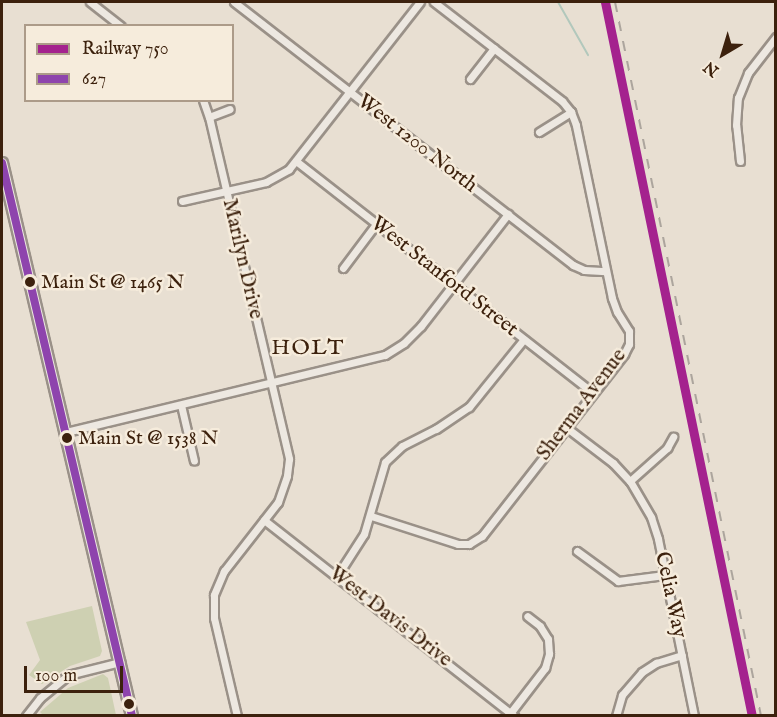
<!DOCTYPE html>
<html>
<head>
<meta charset="utf-8">
<style>
  body { margin:0 }
  #map { position:relative; width:777px; height:717px; overflow:hidden; background:#e8dfd2; font-family:"IM FELL English",serif }
  div>[style] { position:absolute }
  [style*='--x'] { left:calc(var(--x)*1px); top:calc(var(--y)*1px); width:calc(var(--w)*1px); rotate:calc(var(--a)*1deg) }
  .green>* { inset:0; background:#ced0b2 }
  .stream>* { height:2px; margin:-1px; padding:0 1px; transform-origin:1px; border-radius:1px; background:#b2c8bc }
  .roads { filter:drop-shadow(2px 0 #9a9188) drop-shadow(-2px 0 #9a9188) drop-shadow(0 2px #9a9188) drop-shadow(0 -2px #9a9188) }
  .street>* { height:7px; margin:-3.5px; padding:0 3.5px; transform-origin:3.5px; border-radius:3.5px; background:#ede8e1 }
  .secondary>* { height:10px; margin:-5px; padding:0 5px; transform-origin:5px; border-radius:5px; background:#ede8e1 }
  .rail>* { height:2px; margin-top:-1px; transform-origin:0; background:repeating-linear-gradient(90deg,#aca59d 0 10px,transparent 0 20px) }
  .bus-1>* { height:8px; margin:-4px; padding:0 4px; transform-origin:4px; border-radius:4px; background:#8e44ad }
  .rail-1>* { height:9px; margin:-4.5px; padding:0 4.5px; transform-origin:4.5px; border-radius:4.5px; background:#a4228e }
  .dots>* { width:16px; height:16px; translate:-50% -50%; box-sizing:border-box; border:3px solid #f6ecdc; border-radius:50% }
  span { translate:-50% -50%; white-space:nowrap; text-align:center; line-height:1.15; -webkit-text-stroke:5px #f6ecdc; paint-order:stroke }
  .bus-label { font-size:20px; color:#3c210d }
  .left { translate:0 -50%; text-align:left }
  .street-label { font-size:21px; color:#3c210d }
  .neighbourhood-label { font-size:22px; color:#3c210d; letter-spacing:1.5px }
  .frame { position:absolute; inset:0; border:3px solid #3c210d; pointer-events:none }
  .legend { position:absolute; left:24px; top:24px; width:210px; height:78px; box-sizing:border-box; background:#f6ecdc; border:2px solid #ac9b89; margin:0; padding:8px 10px; list-style:none; font-size:18px; color:#3c210d }
  .legend li { display:flex; align-items:center; gap:12px; height:30px }
  .legend b { width:30px; border:2px solid #ac9b89 }
  .north { position:absolute; left:693px; top:24px; width:60px; height:60px; -webkit-text-stroke:4px #f6ecdc; paint-order:stroke; rotate:218deg; font-size:16px; font-weight:700; line-height:24px; text-align:center; color:#3c210d }
  .north::after { content:''; display:block; margin:auto; width:21px; height:27px; background:#3c210d; clip-path:polygon(50% 0,100% 100%,50% 72%,0 100%) }
  .scale { position:absolute; left:24px; top:666px; width:99px; height:27px; box-sizing:border-box; border:3px solid #3c210d; border-top:0; padding-left:8px; font-size:18px; line-height:21px; white-space:nowrap; color:#3c210d; -webkit-text-stroke:4px #f6ecdc; paint-order:stroke }
</style>
</head>
<body>
<div id="map">
  <div class="green">
    <i style="clip-path:polygon(92px 606px,102px 651px,100px 656px,70px 666px,42px 684px,29px 675px,40px 660px,26px 622px)"></i>
    <i style="clip-path:polygon(103px 674px,108px 678px,116px 715px,44px 716px,40px 712px,68px 688px)"></i>
  </div>
  <div class="stream">
    <i style="--x:558;--y:2;--w:61;--a:60.5"></i>
  </div>
  <div class="roads">
    <div class="street">
      <i style="--x:90;--y:2;--w:39;--a:38"></i>
      <i style="--x:234;--y:2;--w:429;--a:37.8"></i>
      <i style="--x:573;--y:265;--w:12;--a:24"></i>
      <i style="--x:584;--y:270;--w:22;--a:3"></i>
      <i style="--x:470;--y:79;--w:39;--a:-52"></i>
      <i style="--x:203;--y:100;--w:18;--a:71"></i>
      <i style="--x:209;--y:117;--w:351;--a:76.8"></i>
      <i style="--x:289;--y:459;--w:17;--a:97"></i>
      <i style="--x:287;--y:476;--w:28;--a:109"></i>
      <i style="--x:278;--y:502;--w:88;--a:128"></i>
      <i style="--x:224;--y:571;--w:26;--a:113"></i>
      <i style="--x:214;--y:595;--w:23;--a:90"></i>
      <i style="--x:214;--y:618;--w:101;--a:76.8"></i>
      <i style="--x:209;--y:117;--w:22;--a:-21"></i>
      <i style="--x:539;--y:132;--w:38;--a:-32"></i>
      <i style="--x:296;--y:161;--w:377;--a:38"></i>
      <i style="--x:740;--y:161;--w:36;--a:-96"></i>
      <i style="--x:736;--y:125;--w:27;--a:-86"></i>
      <i style="--x:738;--y:98;--w:27;--a:-68"></i>
      <i style="--x:748;--y:73;--w:46;--a:-52.1"></i>
      <i style="--x:182;--y:201;--w:86;--a:-12.7"></i>
      <i style="--x:266;--y:182;--w:26;--a:-29"></i>
      <i style="--x:289;--y:169;--w:212;--a:-51.9"></i>
      <i style="--x:343;--y:268;--w:55;--a:-53.1"></i>
      <i style="--x:181;--y:405;--w:57;--a:76.9"></i>
      <i style="--x:567;--y:428;--w:58;--a:37.3"></i>
      <i style="--x:613;--y:463;--w:25;--a:47"></i>
      <i style="--x:630;--y:481;--w:42;--a:59.7"></i>
      <i style="--x:651;--y:517;--w:23;--a:72"></i>
      <i style="--x:658;--y:539;--w:181;--a:78.5"></i>
      <i style="--x:66;--y:432;--w:328;--a:-13.6"></i>
      <i style="--x:385;--y:355;--w:22;--a:-32"></i>
      <i style="--x:404;--y:343;--w:24;--a:-45"></i>
      <i style="--x:421;--y:326;--w:142;--a:-52.2"></i>
      <i style="--x:630;--y:481;--w:50;--a:-41.7"></i>
      <i style="--x:667;--y:448;--w:13;--a:-61"></i>
      <i style="--x:371;--y:516;--w:91;--a:17.8"></i>
      <i style="--x:458;--y:544;--w:11;--a:0"></i>
      <i style="--x:469;--y:544;--w:15;--a:-32"></i>
      <i style="--x:482;--y:536;--w:231;--a:-52"></i>
      <i style="--x:624;--y:354;--w:11;--a:-63"></i>
      <i style="--x:629;--y:344;--w:13;--a:-90"></i>
      <i style="--x:629;--y:331;--w:22;--a:-122"></i>
      <i style="--x:617;--y:312;--w:15;--a:-110"></i>
      <i style="--x:612;--y:298;--w:177;--a:-101.8"></i>
      <i style="--x:576;--y:125;--w:14;--a:-111"></i>
      <i style="--x:571;--y:112;--w:14;--a:-129"></i>
      <i style="--x:562;--y:101;--w:162;--a:-142.3"></i>
      <i style="--x:264;--y:520;--w:318;--a:38.1"></i>
      <i style="--x:577;--y:551;--w:51;--a:36.2"></i>
      <i style="--x:618;--y:581;--w:47;--a:-7.3"></i>
      <i style="--x:337;--y:576;--w:50;--a:-57.3"></i>
      <i style="--x:364;--y:534;--w:75;--a:-73.7"></i>
      <i style="--x:385;--y:462;--w:23;--a:-43"></i>
      <i style="--x:402;--y:446;--w:38;--a:-27"></i>
      <i style="--x:436;--y:429;--w:40;--a:-34"></i>
      <i style="--x:469;--y:407;--w:87;--a:-51"></i>
      <i style="--x:26;--y:716;--w:23;--a:-52"></i>
      <i style="--x:40;--y:698;--w:36;--a:-39"></i>
      <i style="--x:68;--y:675;--w:54;--a:-14"></i>
      <i style="--x:508;--y:716;--w:61;--a:-52.4"></i>
      <i style="--x:545;--y:668;--w:15;--a:-74"></i>
      <i style="--x:549;--y:654;--w:15;--a:-94"></i>
      <i style="--x:548;--y:639;--w:15;--a:-122"></i>
      <i style="--x:540;--y:626;--w:16;--a:-142"></i>
      <i style="--x:616;--y:716;--w:22;--a:-74"></i>
      <i style="--x:622;--y:695;--w:30;--a:-49"></i>
      <i style="--x:642;--y:672;--w:17;--a:-33"></i>
      <i style="--x:656;--y:663;--w:27;--a:-17"></i>
    </div>
    <div class="secondary">
      <i style="--x:2;--y:163;--w:568;--a:76.77"></i>
    </div>
  </div>
  <div class="rail">
    <i style="--x:615;--y:2;--w:729;--a:78.44"></i>
  </div>
  <div class="bus-1">
    <i style="--x:2;--y:163;--w:568;--a:76.77"></i>
  </div>
  <div class="rail-1">
    <i style="--x:605;--y:2;--w:729;--a:78.37"></i>
  </div>
  <div class="dots">
    <i style="left:30px;top:282px;background:#3c210d"></i>
    <i style="left:67px;top:438px;background:#3c210d"></i>
    <i style="left:129px;top:704px;background:#3c210d"></i>
  </div>
  <div class="bus-label">
    <span class="left" style="left:41px;top:282px">Main St @ 1465 N</span>
    <span class="left" style="left:78px;top:438px">Main St @ 1538 N</span>
  </div>
  <div class="street-label">
    <span style="left:417px;top:144px;rotate:38deg">West 1200 North</span>
    <span style="left:242px;top:259px;rotate:77deg">Marilyn Drive</span>
    <span style="left:444px;top:277px;rotate:38deg">West Stanford Street</span>
    <span style="left:582px;top:405px;rotate:-53deg">Sherma Avenue</span>
    <span style="left:670px;top:595px;rotate:78deg">Celia Way</span>
    <span style="left:390px;top:617px;rotate:38deg">West Davis Drive</span>
  </div>
  <div class="neighbourhood-label">
    <span style="left:308px;top:349px">HOLT</span>
  </div>
  <div class="frame"></div>
  <ul class="legend">
  <li><b style="height:8px;background:#a4228e"></b>Railway 750</li>
  <li><b style="height:8px;background:#8e44ad"></b>627</li>
  </ul>
  <div class="north">N</div>
  <div class="scale">100 m</div>
</div>
</body>
</html>
